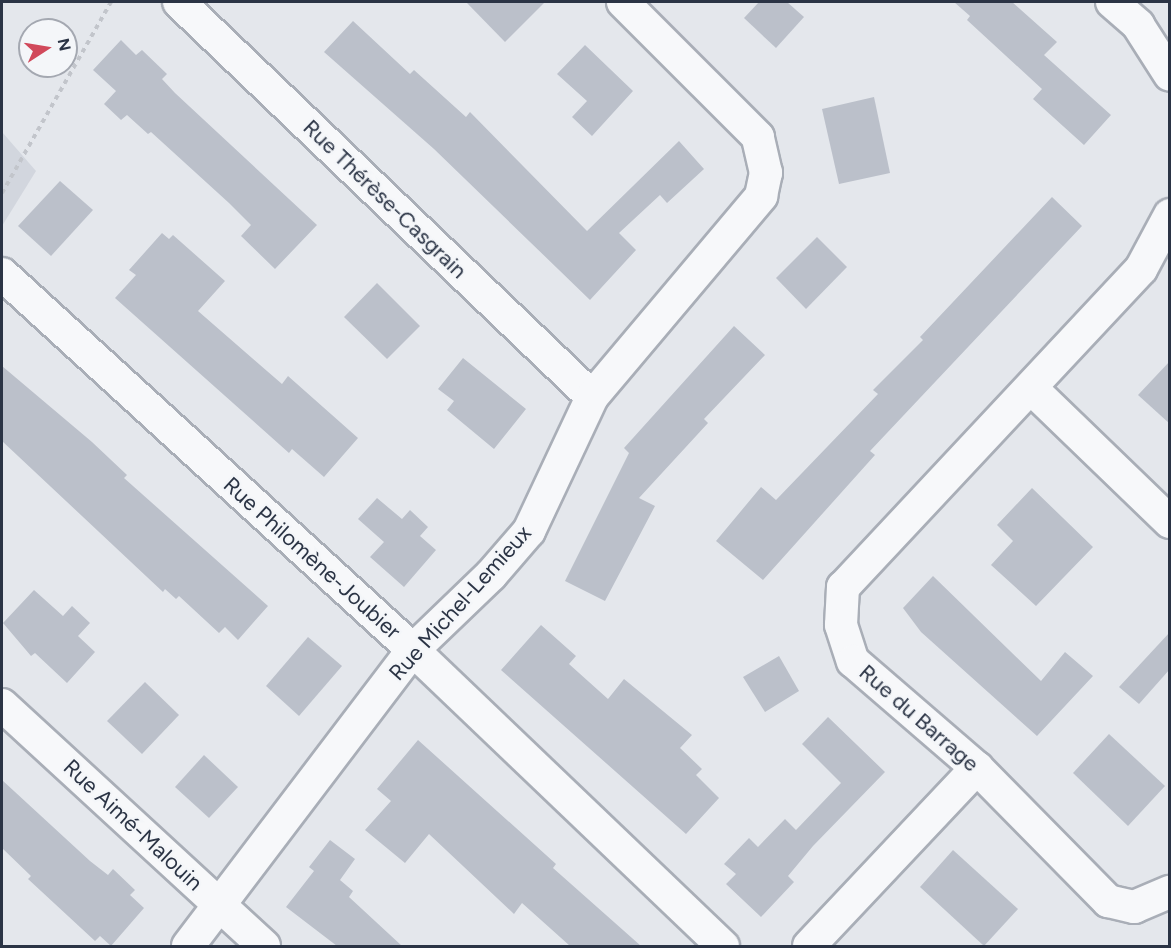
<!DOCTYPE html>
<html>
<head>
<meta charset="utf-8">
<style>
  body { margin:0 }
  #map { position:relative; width:1171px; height:948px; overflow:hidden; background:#e4e7ec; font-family:Figtree,sans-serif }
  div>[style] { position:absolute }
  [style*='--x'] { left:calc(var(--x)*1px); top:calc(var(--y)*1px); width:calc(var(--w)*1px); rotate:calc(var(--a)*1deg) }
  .built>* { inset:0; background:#d2d6de }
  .building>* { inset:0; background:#bbc0ca }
  .path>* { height:4px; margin-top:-2px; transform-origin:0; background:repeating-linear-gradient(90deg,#c2c5cb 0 4.5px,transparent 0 9px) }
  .roads { filter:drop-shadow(2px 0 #a9aeb7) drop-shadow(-2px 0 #a9aeb7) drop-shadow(0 2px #a9aeb7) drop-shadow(0 -2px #a9aeb7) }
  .minor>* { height:32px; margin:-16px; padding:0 16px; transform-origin:16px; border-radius:16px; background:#f7f8fa }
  span { translate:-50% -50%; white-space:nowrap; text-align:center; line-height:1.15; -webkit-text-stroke:4.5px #f4f6f9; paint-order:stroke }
  .street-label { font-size:22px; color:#2b3445 }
  .frame { position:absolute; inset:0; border:3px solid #2b3445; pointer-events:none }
  .north { position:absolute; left:18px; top:18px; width:60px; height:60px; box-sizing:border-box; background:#f4f6f9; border:2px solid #a4a8b1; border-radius:50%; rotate:78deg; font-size:16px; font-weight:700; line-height:24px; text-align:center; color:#2b3445 }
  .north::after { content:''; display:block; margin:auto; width:21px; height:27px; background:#d1495b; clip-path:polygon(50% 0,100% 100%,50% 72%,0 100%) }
</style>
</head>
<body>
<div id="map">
  <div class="built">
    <i style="clip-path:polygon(2px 132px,36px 171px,2px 226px)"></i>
  </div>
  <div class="building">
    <i style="clip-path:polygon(466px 2px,545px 2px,505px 42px)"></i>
    <i style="clip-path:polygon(759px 2px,787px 2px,804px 17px,776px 48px,744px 18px)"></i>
    <i style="clip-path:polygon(954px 2px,1012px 2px,1057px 42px,1044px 55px,1111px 115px,1084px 145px,1033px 99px,1042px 89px,967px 20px,970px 16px)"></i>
    <i style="clip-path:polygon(353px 21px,410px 74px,414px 70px,466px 117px,470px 112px,587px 231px,679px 141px,704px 169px,667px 203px,660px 195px,619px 233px,636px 250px,590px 300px,434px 149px,324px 52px)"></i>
    <i style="clip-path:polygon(121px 40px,136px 55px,142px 50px,167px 74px,162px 79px,175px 93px,317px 225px,275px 269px,241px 236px,251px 225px,229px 203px,151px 132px,148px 134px,127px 115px,121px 120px,104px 104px,116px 91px,93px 70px)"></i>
    <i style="clip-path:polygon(585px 45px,633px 91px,592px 136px,572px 117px,587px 101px,557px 74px)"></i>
    <i style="clip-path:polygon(874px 97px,890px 173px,839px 184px,822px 109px)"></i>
    <i style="clip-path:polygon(60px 181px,93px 210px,51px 256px,18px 226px)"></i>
    <i style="clip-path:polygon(1052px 197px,1082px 226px,870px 451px,875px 455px,763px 580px,716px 541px,761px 487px,776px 500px,878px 394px,873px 390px,923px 340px,920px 337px)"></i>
    <i style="clip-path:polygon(162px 233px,169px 239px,173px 235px,225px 281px,198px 311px,282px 384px,288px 376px,358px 438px,324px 477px,292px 449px,289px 453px,115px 298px,136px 275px,129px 270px)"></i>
    <i style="clip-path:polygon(817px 237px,847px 267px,806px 309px,776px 278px)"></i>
    <i style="clip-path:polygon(377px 283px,420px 326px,387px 359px,344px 317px)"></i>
    <i style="clip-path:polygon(734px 326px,765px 355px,704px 419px,708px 423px,639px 498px,655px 506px,605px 601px,565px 581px,629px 453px,624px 448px)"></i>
    <i style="clip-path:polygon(463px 358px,526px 409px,494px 449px,447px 410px,454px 401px,438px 389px)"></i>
    <i style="clip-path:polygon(1170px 361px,1170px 424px,1138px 395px)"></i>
    <i style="clip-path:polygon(2px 366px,92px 442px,127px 475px,124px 478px,268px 606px,238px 640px,225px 627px,219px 633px,179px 596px,176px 599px,165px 589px,163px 592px,2px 441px)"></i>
    <i style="clip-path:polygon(1032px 488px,1093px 547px,1036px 606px,991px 565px,1013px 541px,997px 525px)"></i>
    <i style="clip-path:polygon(377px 498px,402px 519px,410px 510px,428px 527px,420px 536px,436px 550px,404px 587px,370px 557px,384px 542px,358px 519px)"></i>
    <i style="clip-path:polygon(933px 576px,1041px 681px,1065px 652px,1093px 676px,1037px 736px,921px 632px,903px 608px)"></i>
    <i style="clip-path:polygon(34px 590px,63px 616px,72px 606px,90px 623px,78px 636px,95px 652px,67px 683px,35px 653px,31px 656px,3px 623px)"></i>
    <i style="clip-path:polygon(541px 625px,576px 656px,569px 664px,608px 699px,624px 679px,692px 735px,680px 748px,702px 769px,696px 775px,719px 798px,686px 834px,501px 670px)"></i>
    <i style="clip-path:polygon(1170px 632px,1170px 669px,1139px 704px,1119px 687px)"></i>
    <i style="clip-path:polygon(308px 637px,342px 666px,299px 716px,266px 686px)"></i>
    <i style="clip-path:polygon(779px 656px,799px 691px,765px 712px,743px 677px)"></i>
    <i style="clip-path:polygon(145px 682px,179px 715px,142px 754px,107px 721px)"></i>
    <i style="clip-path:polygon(828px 717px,885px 772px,813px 846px,788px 876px,794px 882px,761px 917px,726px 884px,736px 874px,724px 864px,749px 838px,758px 847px,785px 819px,796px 830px,841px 783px,802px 744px)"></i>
    <i style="clip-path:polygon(1109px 734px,1165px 786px,1128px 826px,1073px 773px)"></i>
    <i style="clip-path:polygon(418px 740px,556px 864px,553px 868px,641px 946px,570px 946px,522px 903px,514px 914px,429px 834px,405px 863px,365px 830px,391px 801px,377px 789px)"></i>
    <i style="clip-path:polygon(204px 755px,238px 787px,209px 818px,175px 787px)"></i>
    <i style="clip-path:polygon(2px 780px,90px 861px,108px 875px,113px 869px,135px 890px,130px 895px,144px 908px,111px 946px,100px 936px,95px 941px,28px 879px,31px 876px,2px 848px)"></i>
    <i style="clip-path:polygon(330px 840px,355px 859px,340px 880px,353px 891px,349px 897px,402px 946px,337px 946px,286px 907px,314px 871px,309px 867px)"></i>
    <i style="clip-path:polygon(953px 850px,1018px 909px,984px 946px,920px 887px)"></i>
  </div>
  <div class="path">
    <i style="--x:2;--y:193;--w:220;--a:-60.3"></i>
  </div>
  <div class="roads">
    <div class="minor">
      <i style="--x:179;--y:2;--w:571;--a:43.72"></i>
      <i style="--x:1112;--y:2;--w:35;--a:41"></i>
      <i style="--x:1138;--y:25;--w:59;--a:57.4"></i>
      <i style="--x:1170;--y:215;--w:61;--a:118.2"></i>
      <i style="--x:1141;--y:269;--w:436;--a:133.1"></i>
      <i style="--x:843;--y:587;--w:38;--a:93"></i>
      <i style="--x:841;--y:625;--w:38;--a:72"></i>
      <i style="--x:853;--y:661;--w:164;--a:40.8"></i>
      <i style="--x:977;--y:768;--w:187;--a:45.4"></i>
      <i style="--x:1108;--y:901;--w:27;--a:13"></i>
      <i style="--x:1134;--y:907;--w:39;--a:-23"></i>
      <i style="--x:2;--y:274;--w:557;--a:42.45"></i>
      <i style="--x:413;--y:650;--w:429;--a:43.7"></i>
      <i style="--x:1031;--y:388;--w:193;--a:44"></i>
      <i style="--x:2;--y:705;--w:356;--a:42.6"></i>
      <i style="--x:188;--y:946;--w:372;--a:-52.8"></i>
      <i style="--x:413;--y:650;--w:108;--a:-43.9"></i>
      <i style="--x:491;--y:575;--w:58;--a:-49.2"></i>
      <i style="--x:529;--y:531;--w:148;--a:-64.8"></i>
      <i style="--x:592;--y:397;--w:263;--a:-49.9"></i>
      <i style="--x:761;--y:196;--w:24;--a:-78"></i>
      <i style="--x:766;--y:173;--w:37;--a:-103"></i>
      <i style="--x:758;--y:137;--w:191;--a:-135"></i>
      <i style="--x:809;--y:946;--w:245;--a:-46.7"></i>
    </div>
  </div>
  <div class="street-label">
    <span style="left:385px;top:199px;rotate:44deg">Rue Thérèse-Casgrain</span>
    <span style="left:312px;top:558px;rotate:42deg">Rue Philomène-Joubier</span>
    <span style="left:460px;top:603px;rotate:-48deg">Rue Michel-Lemieux</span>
    <span style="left:919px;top:718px;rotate:41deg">Rue du Barrage</span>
    <span style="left:133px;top:825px;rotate:43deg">Rue Aimé-Malouin</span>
  </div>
  <div class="frame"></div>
  <div class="north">N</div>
</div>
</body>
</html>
